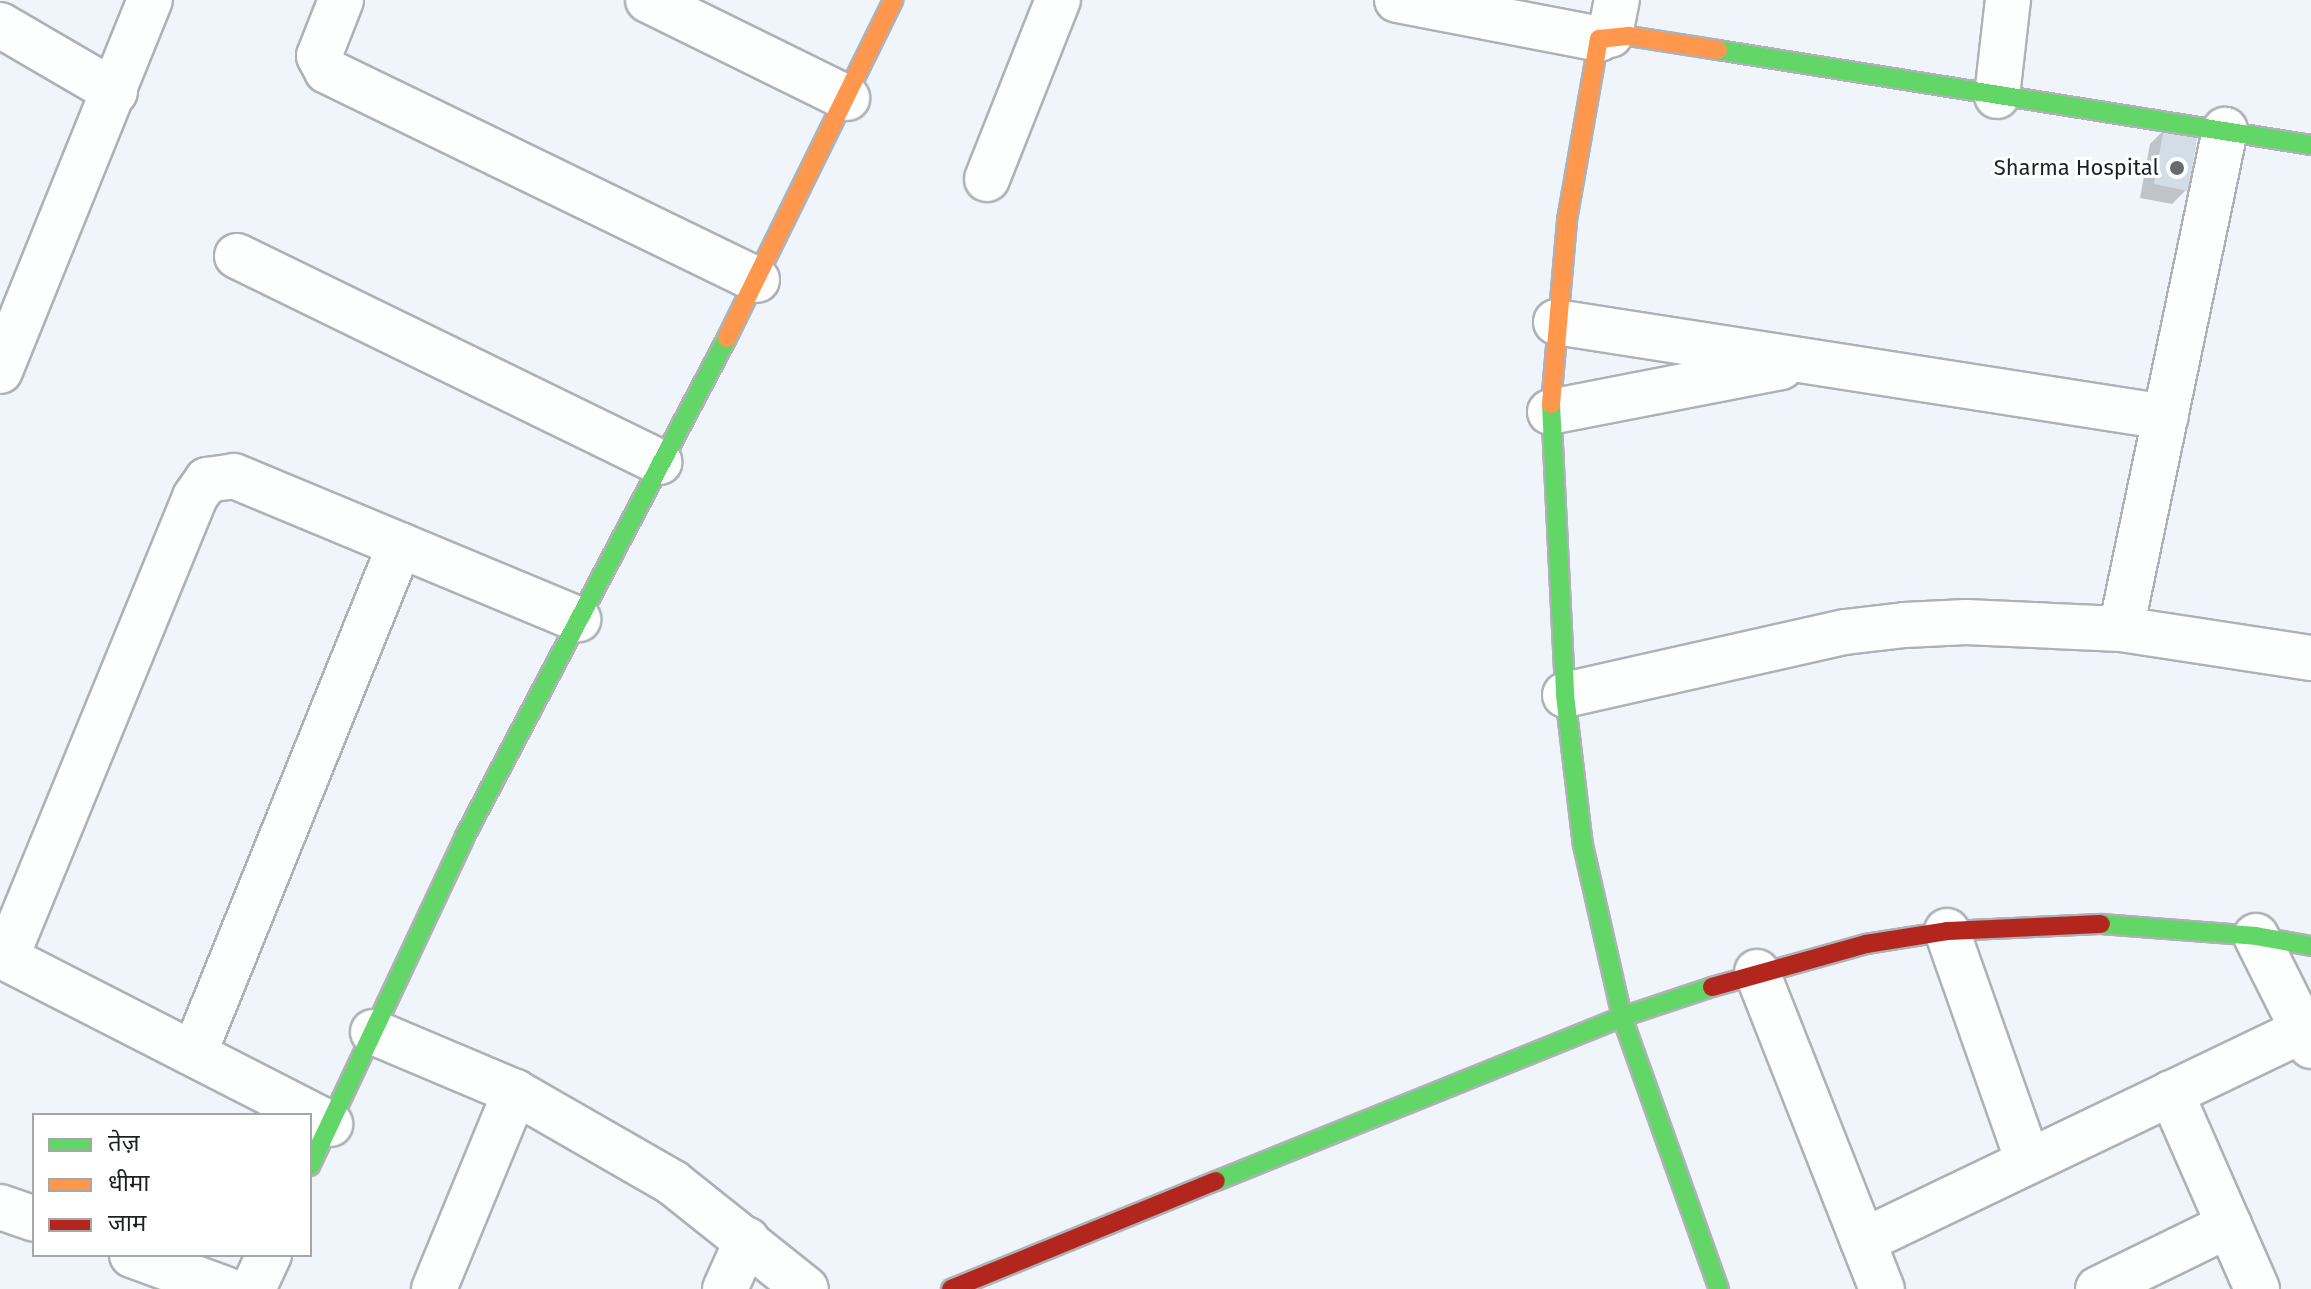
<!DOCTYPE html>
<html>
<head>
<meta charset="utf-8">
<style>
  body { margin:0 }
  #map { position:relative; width:2311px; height:1289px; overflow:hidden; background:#eff5fa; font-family:"Fira Sans","Noto Sans Devanagari",sans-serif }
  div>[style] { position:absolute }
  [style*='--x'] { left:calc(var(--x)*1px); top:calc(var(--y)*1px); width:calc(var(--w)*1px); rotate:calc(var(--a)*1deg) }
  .shadow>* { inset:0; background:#0003 }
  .building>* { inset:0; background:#d2dde6 }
  .roads { filter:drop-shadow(2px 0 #aeb2b6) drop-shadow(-2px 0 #aeb2b6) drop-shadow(0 2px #aeb2b6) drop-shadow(0 -2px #aeb2b6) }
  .street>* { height:44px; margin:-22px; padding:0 22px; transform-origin:22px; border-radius:22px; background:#fdfefe }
  .fast>* { height:18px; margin:-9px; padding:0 9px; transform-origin:9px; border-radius:9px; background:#63d668 }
  .slow>* { height:18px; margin:-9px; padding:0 9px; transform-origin:9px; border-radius:9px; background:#ff974d }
  .jam>* { height:18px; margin:-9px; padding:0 9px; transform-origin:9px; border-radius:9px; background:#b3261e }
  .dots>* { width:22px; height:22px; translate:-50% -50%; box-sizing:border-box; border:4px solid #fff; border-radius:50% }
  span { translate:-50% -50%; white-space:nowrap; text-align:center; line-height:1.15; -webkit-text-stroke:6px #fff; paint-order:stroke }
  .poi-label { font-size:22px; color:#1d2124 }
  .right { translate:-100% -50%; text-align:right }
  .legend { position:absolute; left:32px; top:1113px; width:280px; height:144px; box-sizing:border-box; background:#fff; border:2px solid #a5a6a7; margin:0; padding:10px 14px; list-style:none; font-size:24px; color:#1d2124 }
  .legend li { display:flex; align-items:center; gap:16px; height:40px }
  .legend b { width:40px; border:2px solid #a5a6a7 }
</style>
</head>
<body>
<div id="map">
  <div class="shadow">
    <i style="clip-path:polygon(2165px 129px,2186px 190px,2172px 204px,2140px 198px,2150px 144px)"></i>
  </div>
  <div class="building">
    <i style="clip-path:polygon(2164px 127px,2198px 134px,2188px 191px,2154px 184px)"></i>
  </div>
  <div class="roads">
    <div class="street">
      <i style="--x:341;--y:0;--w:60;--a:111.4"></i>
      <i style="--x:319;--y:56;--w:17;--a:62"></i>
      <i style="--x:327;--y:71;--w:478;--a:25.9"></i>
      <i style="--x:648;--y:0;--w:222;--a:26.2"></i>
      <i style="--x:1397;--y:0;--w:206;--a:10.9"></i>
      <i style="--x:0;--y:25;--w:133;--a:30.2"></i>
      <i style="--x:1610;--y:35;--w:36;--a:-79"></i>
      <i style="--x:1997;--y:96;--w:97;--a:-83.5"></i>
      <i style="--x:987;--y:179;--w:193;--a:-68.4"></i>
      <i style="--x:237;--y:256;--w:470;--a:26"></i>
      <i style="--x:1556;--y:322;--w:617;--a:8.85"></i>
      <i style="--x:0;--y:371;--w:400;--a:-68"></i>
      <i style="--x:1550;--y:412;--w:235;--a:-11"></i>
      <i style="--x:2121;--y:629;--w:510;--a:-78.23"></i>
      <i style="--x:1565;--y:695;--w:287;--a:-12.7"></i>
      <i style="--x:1845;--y:632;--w:60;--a:-6.7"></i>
      <i style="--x:1905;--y:625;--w:61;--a:-2.8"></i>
      <i style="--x:1966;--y:622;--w:155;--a:2.6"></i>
      <i style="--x:2121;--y:629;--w:192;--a:8.7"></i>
      <i style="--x:1947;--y:931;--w:244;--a:70.6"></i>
      <i style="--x:2256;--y:936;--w:123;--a:63.4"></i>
      <i style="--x:0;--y:955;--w:371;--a:27.1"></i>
      <i style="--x:6;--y:958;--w:498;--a:-67.7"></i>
      <i style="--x:195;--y:497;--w:21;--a:-55"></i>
      <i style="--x:207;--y:480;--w:27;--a:-8"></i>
      <i style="--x:234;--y:476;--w:373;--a:22.6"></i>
      <i style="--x:1757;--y:972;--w:341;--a:68.5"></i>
      <i style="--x:373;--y:1032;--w:154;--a:22.9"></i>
      <i style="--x:515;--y:1092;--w:182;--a:29.9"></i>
      <i style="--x:673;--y:1183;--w:170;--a:38.6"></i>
      <i style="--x:194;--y:1054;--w:549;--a:-67.97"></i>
      <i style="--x:2171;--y:1093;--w:214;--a:66.3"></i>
      <i style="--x:0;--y:1207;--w:36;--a:19"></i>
      <i style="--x:1863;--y:1241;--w:497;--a:-25.6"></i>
      <i style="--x:132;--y:1255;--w:99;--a:20.1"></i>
      <i style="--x:253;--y:1289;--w:38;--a:-65"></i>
      <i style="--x:434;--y:1289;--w:213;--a:-67.6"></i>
      <i style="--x:725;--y:1289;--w:54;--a:-65.8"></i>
      <i style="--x:2098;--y:1289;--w:146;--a:-26"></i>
    </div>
    <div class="fast">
      <i style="--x:1718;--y:50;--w:601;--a:9.1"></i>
      <i style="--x:1551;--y:404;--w:291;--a:87.2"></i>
      <i style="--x:1565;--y:695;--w:151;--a:83.2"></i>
      <i style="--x:1583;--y:845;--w:176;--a:77.2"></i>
      <i style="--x:1622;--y:1017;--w:289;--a:70.4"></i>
      <i style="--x:2101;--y:924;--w:155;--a:4.4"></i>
      <i style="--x:2256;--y:936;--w:56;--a:10.3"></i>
      <i style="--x:310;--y:1166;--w:362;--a:-64.8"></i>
      <i style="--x:464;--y:838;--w:565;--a:-62.26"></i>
      <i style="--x:1216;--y:1181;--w:438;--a:-22"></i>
      <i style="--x:1622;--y:1017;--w:95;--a:-18.4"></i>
    </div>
    <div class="slow">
      <i style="--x:727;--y:338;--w:377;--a:-63.8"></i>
      <i style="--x:1551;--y:404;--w:185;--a:-85"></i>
      <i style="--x:1567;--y:220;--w:184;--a:-80"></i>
      <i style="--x:1599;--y:39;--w:30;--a:-6"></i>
      <i style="--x:1629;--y:36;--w:90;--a:8.9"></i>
    </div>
    <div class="jam">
      <i style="--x:1712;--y:987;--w:160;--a:-15.6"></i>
      <i style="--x:1866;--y:944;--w:82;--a:-9.1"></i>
      <i style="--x:1947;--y:931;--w:154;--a:-2.6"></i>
      <i style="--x:951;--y:1289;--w:286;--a:-22.2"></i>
    </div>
  </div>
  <div class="dots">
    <i style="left:2177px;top:168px;background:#666b6f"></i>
  </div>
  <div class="poi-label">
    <span class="right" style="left:2159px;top:168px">Sharma Hospital</span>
  </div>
  <ul class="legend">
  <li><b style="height:10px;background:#63d668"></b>तेज़</li>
  <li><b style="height:10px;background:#ff974d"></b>धीमा</li>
  <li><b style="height:10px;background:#b3261e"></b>जाम</li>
  </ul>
</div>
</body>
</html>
